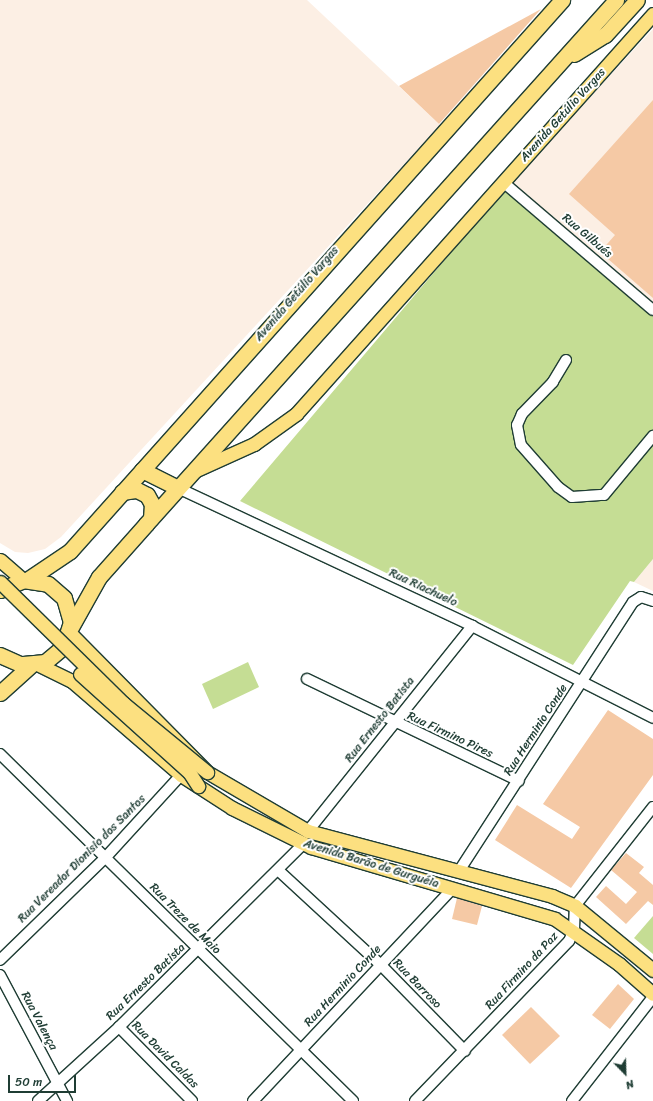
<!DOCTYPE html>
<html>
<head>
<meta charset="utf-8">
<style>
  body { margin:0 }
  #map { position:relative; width:653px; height:1101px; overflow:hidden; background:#fff; font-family:Sriracha,sans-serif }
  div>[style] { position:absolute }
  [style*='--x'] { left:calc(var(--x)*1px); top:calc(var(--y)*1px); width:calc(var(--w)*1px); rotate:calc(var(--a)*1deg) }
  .built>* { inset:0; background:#fcefe4 }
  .green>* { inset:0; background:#c5dd94 }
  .building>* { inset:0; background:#f5c9a5 }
  .roads { filter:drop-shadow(1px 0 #1f3d34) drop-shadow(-1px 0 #1f3d34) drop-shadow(0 1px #1f3d34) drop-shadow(0 -1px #1f3d34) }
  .minor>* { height:10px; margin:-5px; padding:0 5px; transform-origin:5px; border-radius:5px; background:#fff }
  .major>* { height:13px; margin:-6.5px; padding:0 6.5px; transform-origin:6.5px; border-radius:6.5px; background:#fce080 }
  .highway>* { height:15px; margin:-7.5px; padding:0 7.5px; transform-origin:7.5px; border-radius:7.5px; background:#fce080 }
  .bridges { filter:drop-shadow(1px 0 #1f3d34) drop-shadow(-1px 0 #1f3d34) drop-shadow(0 1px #1f3d34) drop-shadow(0 -1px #1f3d34) }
  .major-bridge>* { height:13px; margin:-6.5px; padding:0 6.5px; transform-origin:6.5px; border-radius:6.5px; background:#fce080 }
  span { translate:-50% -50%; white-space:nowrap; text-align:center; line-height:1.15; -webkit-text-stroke:4px #fff; paint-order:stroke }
  .street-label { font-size:12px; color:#1f3d34 }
  .north { position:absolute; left:605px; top:1053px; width:40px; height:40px; -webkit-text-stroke:3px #fff; paint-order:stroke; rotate:157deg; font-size:11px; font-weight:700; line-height:16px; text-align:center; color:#1f3d34 }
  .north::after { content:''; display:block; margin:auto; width:14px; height:18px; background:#1f3d34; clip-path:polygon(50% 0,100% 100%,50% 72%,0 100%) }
  .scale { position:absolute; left:8px; top:1075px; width:68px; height:18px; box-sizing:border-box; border:2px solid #1f3d34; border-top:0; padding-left:5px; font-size:12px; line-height:14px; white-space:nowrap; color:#1f3d34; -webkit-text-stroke:3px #fff; paint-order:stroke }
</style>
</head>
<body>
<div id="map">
  <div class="built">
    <i style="clip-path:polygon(0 0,307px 0,440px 125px,61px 537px,45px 549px,28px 553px,15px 552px,0 543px)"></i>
    <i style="clip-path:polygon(653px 29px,653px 315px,504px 190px)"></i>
    <i style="clip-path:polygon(653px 559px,653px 591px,634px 582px)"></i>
  </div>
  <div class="green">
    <i style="clip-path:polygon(504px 190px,653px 315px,653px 559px,634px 582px,630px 581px,573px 665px,240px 501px)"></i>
    <i style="clip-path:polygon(248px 662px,259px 687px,213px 709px,202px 684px)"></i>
    <i style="clip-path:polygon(653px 916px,653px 954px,634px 938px)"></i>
  </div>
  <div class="building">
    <i style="clip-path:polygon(541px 9px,439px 124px,399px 86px)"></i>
    <i style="clip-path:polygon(653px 100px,653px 298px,600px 252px,615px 235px,569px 194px)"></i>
    <i style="clip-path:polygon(608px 710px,653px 739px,653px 775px,571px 888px,495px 840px,517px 805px,572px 839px,580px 827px,543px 804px)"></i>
    <i style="clip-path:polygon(626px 853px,644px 867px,639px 873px,653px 885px,653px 905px,648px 901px,626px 924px,596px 897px,606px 886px,626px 904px,637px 892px,611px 870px)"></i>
    <i style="clip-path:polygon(457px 898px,482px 906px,477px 925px,452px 919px)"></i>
    <i style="clip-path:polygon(618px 984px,634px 999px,610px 1029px,592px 1015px)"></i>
    <i style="clip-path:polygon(531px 1007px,560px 1036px,530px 1064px,502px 1035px)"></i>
  </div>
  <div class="roads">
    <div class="minor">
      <i style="--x:503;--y:182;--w:197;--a:40.5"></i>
      <i style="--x:566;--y:360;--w:26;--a:121"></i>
      <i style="--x:553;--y:382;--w:45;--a:134.1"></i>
      <i style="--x:522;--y:414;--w:12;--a:114"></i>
      <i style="--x:517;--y:425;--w:20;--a:79"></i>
      <i style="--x:521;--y:445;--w:56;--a:48.6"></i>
      <i style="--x:558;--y:487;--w:17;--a:36"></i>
      <i style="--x:572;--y:497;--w:32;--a:-4"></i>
      <i style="--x:604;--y:495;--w:77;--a:-50.3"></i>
      <i style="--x:178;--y:488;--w:325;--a:25.1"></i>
      <i style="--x:472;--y:626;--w:203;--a:26.9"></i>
      <i style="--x:307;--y:679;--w:235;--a:25.7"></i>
      <i style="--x:0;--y:754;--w:495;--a:44.5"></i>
      <i style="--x:308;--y:831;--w:263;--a:-51.3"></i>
      <i style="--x:279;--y:871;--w:139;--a:42.7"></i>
      <i style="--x:381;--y:965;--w:120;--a:45.7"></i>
      <i style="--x:459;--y:871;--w:320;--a:-57.1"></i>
      <i style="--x:633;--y:602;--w:9;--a:-32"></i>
      <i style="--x:641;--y:597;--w:13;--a:18"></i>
      <i style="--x:0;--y:960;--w:146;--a:-44.2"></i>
      <i style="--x:105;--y:858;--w:113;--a:-47.5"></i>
      <i style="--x:0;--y:975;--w:143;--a:62"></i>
      <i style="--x:119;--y:1027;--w:104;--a:45.4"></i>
      <i style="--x:38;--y:1101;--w:110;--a:-42.4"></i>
      <i style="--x:119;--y:1027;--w:260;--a:-44.8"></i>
      <i style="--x:253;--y:1101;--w:291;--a:-46.8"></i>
      <i style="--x:415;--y:1101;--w:222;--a:-46.1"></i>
      <i style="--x:569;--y:941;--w:12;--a:-66"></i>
      <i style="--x:574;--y:930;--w:24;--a:-88"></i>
      <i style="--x:575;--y:906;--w:126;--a:-51.8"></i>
      <i style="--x:572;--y:1101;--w:132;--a:-52.1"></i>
    </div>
    <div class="major">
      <i style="--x:194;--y:471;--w:66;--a:-24.2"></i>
      <i style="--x:254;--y:444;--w:52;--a:-35.5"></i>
      <i style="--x:296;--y:414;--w:536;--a:-48.25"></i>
      <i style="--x:0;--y:560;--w:30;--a:41"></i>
      <i style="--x:70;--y:633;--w:195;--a:45.4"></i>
      <i style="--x:207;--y:772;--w:117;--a:30.3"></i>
      <i style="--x:308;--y:831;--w:253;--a:14.9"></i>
      <i style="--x:552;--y:896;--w:25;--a:23"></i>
      <i style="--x:575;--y:906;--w:101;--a:39.4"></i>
      <i style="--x:37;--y:664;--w:39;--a:26"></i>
      <i style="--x:72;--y:681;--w:144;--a:40.8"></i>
      <i style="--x:181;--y:775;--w:61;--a:32.9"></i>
      <i style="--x:232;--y:808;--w:88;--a:26.3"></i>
      <i style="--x:311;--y:847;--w:254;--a:16.4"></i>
      <i style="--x:555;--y:919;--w:78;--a:35.1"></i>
      <i style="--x:619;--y:964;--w:45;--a:41.4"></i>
    </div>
    <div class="highway">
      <i style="--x:574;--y:54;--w:36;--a:-32"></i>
      <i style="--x:605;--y:35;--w:47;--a:-47.6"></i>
      <i style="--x:142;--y:470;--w:40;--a:26.6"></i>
      <i style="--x:122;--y:492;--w:15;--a:-8"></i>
      <i style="--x:137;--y:490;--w:11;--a:27"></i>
      <i style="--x:147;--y:495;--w:10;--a:61"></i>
      <i style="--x:152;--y:504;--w:14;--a:94"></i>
      <i style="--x:27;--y:580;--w:52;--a:-34"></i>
      <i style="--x:70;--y:551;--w:739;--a:-48.24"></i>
      <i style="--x:0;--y:590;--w:25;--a:-23"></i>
      <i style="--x:23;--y:580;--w:25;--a:9"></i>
      <i style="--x:48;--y:584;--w:21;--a:41"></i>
      <i style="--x:64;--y:598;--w:25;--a:74"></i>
      <i style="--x:71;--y:622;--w:26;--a:108"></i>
      <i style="--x:63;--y:647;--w:23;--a:140"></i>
      <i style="--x:45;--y:662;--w:25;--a:175"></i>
      <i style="--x:20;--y:664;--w:22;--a:-156"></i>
      <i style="--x:71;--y:627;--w:57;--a:-60.8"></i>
      <i style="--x:99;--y:577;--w:71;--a:-48.4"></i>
      <i style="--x:146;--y:524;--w:704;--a:-48.11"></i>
      <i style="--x:0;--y:693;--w:43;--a:-42.2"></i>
    </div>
  </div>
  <div class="bridges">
    <div class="major-bridge">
      <i style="--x:0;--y:582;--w:173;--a:44.5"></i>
      <i style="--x:123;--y:703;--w:109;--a:39.4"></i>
      <i style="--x:80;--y:674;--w:147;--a:42"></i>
      <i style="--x:189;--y:772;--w:17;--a:57"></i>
    </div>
  </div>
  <div class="street-label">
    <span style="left:563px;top:115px;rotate:-48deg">Avenida Getúlio Vargas</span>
    <span style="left:587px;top:236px;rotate:40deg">Rua Gilbués</span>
    <span style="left:297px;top:294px;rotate:-49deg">Avenida Getúlio Vargas</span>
    <span style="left:423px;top:588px;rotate:25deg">Rua Riachuelo</span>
    <span style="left:380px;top:720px;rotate:-52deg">Rua Ernesto Batista</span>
    <span style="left:536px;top:730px;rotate:-57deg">Rua Herminio Conde</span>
    <span style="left:450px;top:735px;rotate:25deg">Rua Firmino Pires</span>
    <span style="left:82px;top:859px;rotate:-45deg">Rua Vereador Dionisio dos Santos</span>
    <span style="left:371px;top:864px;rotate:17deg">Avenida Barão de Gurguéia</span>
    <span style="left:185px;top:919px;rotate:45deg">Rua Treze de Maio</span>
    <span style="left:522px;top:971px;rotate:-47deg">Rua Firmino da Paz</span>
    <span style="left:146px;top:982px;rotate:-44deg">Rua Ernesto Batista</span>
    <span style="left:417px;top:984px;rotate:46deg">Rua Barroso</span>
    <span style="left:343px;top:986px;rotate:-47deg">Rua Herminio Conde</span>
    <span style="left:39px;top:1021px;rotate:62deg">Rua Valença</span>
    <span style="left:165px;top:1055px;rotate:45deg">Rua David Caldas</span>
  </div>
  <div class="north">N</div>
  <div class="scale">50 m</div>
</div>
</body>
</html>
